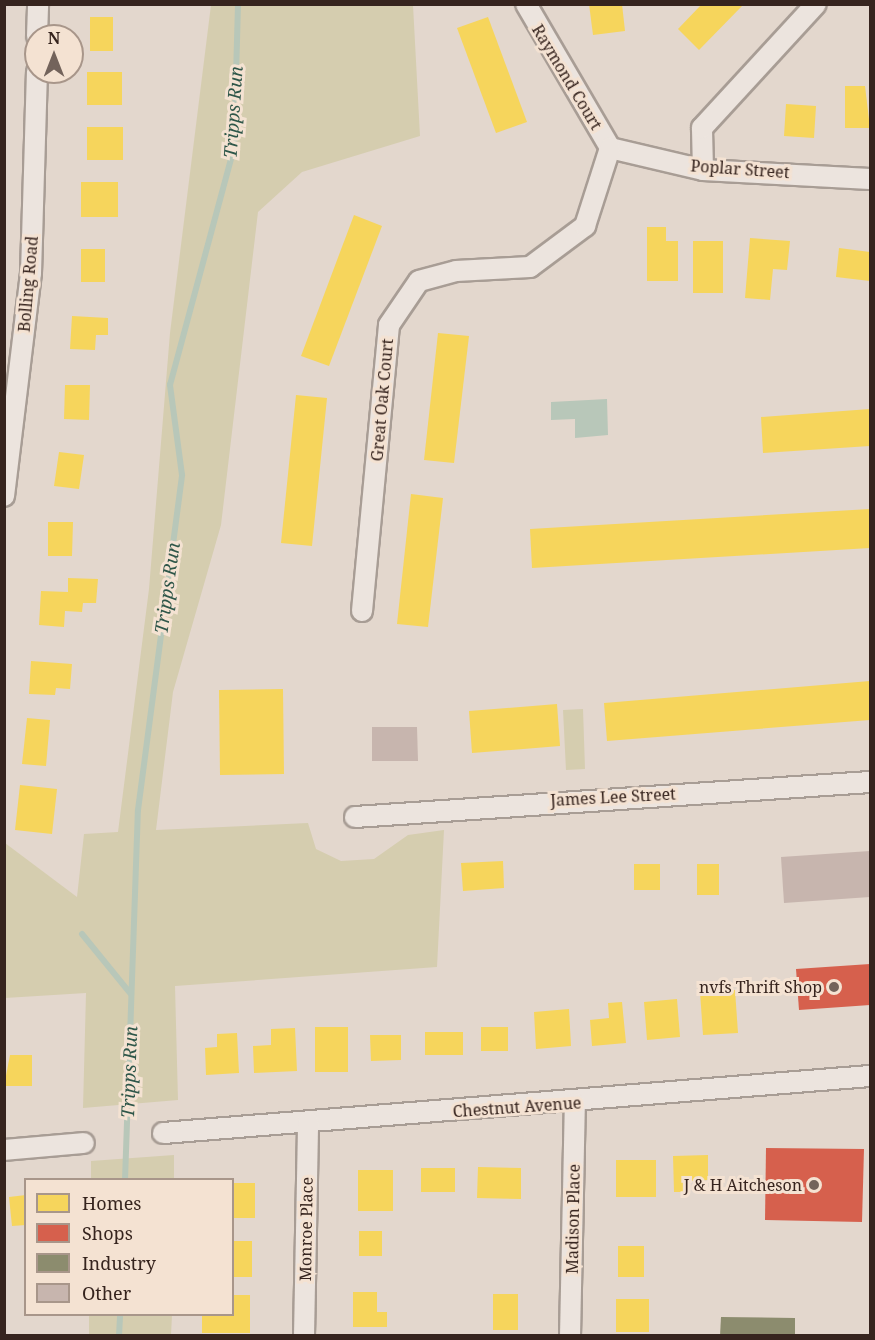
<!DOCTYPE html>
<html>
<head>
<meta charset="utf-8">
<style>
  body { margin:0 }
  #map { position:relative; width:875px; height:1340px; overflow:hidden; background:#e3d7cd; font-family:"Noto Serif",serif }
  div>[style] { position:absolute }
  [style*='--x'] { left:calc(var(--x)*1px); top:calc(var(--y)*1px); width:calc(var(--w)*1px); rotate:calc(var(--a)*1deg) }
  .green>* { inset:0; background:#d5cdaf }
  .water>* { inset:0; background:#b8c7b9 }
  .homes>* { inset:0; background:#f6d55c }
  .shops>* { inset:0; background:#d6604d }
  .industry>* { inset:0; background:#8c8c6e }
  .stream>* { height:6px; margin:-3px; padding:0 3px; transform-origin:3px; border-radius:3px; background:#b8c7b9 }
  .building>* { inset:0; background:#c7b5ae }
  .roads { filter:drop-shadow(2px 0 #a89d95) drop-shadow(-2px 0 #a89d95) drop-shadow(0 2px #a89d95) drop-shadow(0 -2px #a89d95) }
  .minor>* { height:20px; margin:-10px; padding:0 10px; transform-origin:10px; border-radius:10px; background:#ece4de }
  .dots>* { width:16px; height:16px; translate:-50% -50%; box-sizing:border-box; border:3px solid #f4e2d2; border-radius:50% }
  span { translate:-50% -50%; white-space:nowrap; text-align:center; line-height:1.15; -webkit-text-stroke:6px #f4e2d2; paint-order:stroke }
  .street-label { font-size:16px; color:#36241e }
  .poi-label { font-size:16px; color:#36241e }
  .right { translate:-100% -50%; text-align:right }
  .water-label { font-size:18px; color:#2e5649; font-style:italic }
  .frame { position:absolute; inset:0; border:6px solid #36241e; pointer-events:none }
  .legend { position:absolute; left:24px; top:1178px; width:210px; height:138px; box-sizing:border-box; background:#f4e2d2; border:2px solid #a8968a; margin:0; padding:8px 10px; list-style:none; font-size:18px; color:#36241e }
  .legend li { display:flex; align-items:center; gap:12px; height:30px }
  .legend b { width:30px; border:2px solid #a8968a }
  .north { position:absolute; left:24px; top:24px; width:60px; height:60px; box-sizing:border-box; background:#f4e2d2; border:2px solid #a8968a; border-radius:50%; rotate:0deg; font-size:16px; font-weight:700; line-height:24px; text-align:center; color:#36241e }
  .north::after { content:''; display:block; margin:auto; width:21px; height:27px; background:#73635b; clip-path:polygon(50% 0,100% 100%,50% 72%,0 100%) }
</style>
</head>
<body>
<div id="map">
  <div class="green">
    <i style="clip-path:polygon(211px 5px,413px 5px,420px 136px,302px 172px,258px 212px,221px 525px,173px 692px,156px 830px,308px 823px,316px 849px,341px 861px,374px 859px,408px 835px,444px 830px,437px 967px,175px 986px,178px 1100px,83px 1108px,86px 993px,5px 998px,5px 843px,77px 897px,84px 834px,118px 832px,149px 589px,170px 333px)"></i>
    <i style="clip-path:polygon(583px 709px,585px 769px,566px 770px,563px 710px)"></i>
    <i style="clip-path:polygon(174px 1155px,174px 1179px,91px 1179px,91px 1161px)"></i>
    <i style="clip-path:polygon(89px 1315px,172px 1315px,171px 1335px,89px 1335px)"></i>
  </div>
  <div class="water">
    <i style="clip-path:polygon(607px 399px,608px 435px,575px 438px,575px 419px,551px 420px,551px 402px)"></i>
  </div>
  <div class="homes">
    <i style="clip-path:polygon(589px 4px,622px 4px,625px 31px,593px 35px)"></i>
    <i style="clip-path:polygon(701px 5px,743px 5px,699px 50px,678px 29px)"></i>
    <i style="clip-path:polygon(90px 17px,113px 17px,113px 51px,90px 51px)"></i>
    <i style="clip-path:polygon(488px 17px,527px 122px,496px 133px,457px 28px)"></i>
    <i style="clip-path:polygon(87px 72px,122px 72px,122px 105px,87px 105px)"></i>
    <i style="clip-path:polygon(845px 86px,865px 86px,870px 128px,845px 128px)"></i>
    <i style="clip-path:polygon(786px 104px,816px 106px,814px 138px,784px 136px)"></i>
    <i style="clip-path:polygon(87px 127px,123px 127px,123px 160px,87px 160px)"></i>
    <i style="clip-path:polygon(81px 182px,118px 182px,118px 217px,81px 217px)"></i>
    <i style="clip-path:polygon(354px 215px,382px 226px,329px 366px,301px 356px)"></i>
    <i style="clip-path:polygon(647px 227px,666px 227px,666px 241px,678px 241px,678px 281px,647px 281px)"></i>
    <i style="clip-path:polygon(750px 238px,790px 241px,787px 270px,773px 269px,770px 300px,745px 298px)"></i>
    <i style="clip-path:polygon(693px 241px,723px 241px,723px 293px,693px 293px)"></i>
    <i style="clip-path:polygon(839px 248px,870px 252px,870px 281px,836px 277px)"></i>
    <i style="clip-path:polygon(81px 249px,105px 249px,105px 282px,81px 282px)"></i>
    <i style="clip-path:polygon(72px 316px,108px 318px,108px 335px,96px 335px,95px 350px,70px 349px)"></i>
    <i style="clip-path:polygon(438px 333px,469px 336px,454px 463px,424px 460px)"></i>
    <i style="clip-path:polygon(65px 385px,90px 385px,89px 420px,64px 419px)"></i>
    <i style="clip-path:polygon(296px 395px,327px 398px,312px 546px,281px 543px)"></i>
    <i style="clip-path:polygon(870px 409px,870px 446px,763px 453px,761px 417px)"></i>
    <i style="clip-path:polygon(59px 452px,84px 455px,79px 489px,54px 486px)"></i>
    <i style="clip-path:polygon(411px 494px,443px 498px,428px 627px,397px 624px)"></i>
    <i style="clip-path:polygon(870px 509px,870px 548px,532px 568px,530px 529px)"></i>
    <i style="clip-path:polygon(48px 522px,73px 522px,72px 556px,48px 556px)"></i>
    <i style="clip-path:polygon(68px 578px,98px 579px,96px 603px,83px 603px,82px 612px,65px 611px,64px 627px,39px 625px,41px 591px,68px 592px)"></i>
    <i style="clip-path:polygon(31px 661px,72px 664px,70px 689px,56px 688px,55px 695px,29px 694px)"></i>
    <i style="clip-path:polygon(870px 681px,870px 720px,607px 741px,604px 703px)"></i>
    <i style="clip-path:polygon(283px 689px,284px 774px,220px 775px,219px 690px)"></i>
    <i style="clip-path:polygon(557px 704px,560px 746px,472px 753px,469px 711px)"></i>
    <i style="clip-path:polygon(27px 718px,50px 720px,46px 766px,22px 764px)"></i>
    <i style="clip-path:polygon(20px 785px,57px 789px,52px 834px,15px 830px)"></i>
    <i style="clip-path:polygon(503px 861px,504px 888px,463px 891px,461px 863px)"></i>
    <i style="clip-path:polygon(634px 864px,660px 864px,660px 890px,634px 890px)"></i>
    <i style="clip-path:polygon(697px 864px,719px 864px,719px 895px,697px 895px)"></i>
    <i style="clip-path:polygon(735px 990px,738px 1033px,703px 1035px,700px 992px)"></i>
    <i style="clip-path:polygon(677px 999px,680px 1037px,647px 1040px,644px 1002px)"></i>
    <i style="clip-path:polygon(622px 1002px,626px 1043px,592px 1046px,590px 1020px,609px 1018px,608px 1003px)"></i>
    <i style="clip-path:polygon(569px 1009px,571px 1046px,536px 1049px,534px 1012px)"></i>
    <i style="clip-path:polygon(315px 1027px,348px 1027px,348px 1072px,315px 1072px)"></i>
    <i style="clip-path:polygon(481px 1027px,508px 1027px,508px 1051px,481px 1051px)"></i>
    <i style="clip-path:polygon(295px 1028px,297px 1071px,254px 1073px,253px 1046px,271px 1045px,271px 1029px)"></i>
    <i style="clip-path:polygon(425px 1032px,463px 1032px,463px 1055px,425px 1055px)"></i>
    <i style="clip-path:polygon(237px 1033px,239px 1073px,206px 1075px,205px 1048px,217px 1047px,217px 1034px)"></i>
    <i style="clip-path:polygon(370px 1035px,401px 1035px,401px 1060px,371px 1061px)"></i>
    <i style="clip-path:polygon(10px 1055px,32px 1055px,32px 1086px,4px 1086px)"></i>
    <i style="clip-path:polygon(708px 1155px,708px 1180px,690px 1181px,690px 1192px,674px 1192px,673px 1156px)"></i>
    <i style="clip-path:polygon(616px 1160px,656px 1160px,656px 1197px,616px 1197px)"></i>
    <i style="clip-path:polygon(478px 1167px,521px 1168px,521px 1199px,477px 1198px)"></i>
    <i style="clip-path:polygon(421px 1168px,455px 1168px,455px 1192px,421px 1192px)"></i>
    <i style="clip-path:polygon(358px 1170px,393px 1170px,393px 1211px,358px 1211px)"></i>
    <i style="clip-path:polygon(232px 1183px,255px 1183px,255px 1218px,232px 1218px)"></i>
    <i style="clip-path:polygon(26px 1195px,26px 1225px,12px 1226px,9px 1197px)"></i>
    <i style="clip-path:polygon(359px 1231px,382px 1231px,382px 1256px,359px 1256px)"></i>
    <i style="clip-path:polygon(232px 1241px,252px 1241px,252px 1277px,232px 1277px)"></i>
    <i style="clip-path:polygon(618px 1246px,644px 1246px,644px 1277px,618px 1277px)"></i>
    <i style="clip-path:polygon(353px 1292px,377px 1292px,377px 1312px,387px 1312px,387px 1327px,353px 1327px)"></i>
    <i style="clip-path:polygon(493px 1294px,518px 1294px,518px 1330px,493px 1330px)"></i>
    <i style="clip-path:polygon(232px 1295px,250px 1295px,250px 1333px,202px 1333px,202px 1314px,232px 1314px)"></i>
    <i style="clip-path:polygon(616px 1299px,649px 1299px,649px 1332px,616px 1332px)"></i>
  </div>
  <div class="shops">
    <i style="clip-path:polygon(870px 964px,870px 1005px,799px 1010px,796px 969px)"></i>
    <i style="clip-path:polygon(766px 1148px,864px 1149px,862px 1222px,765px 1220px)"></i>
  </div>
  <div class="industry">
    <i style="clip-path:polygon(721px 1317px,795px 1318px,795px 1336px,720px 1336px)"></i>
  </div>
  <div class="stream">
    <i style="--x:82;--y:934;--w:76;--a:50.9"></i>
    <i style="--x:125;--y:1180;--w:370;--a:-88"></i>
    <i style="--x:138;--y:810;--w:338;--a:-82.5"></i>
    <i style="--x:182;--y:475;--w:91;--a:-97.6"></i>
    <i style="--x:170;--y:385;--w:245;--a:-74.9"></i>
    <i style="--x:234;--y:148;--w:144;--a:-88.4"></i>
    <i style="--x:119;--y:1336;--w:22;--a:-87"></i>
  </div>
  <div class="building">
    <i style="clip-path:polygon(372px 727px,417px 727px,418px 761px,372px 761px)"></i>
    <i style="clip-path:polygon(870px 851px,870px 897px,784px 903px,781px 857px)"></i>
  </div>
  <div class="roads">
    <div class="minor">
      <i style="--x:526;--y:4;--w:167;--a:59.7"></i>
      <i style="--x:37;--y:36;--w:32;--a:-88"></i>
      <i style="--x:610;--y:148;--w:96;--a:13.3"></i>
      <i style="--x:703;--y:170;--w:167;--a:3.1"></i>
      <i style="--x:703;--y:170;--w:42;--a:-91.4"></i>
      <i style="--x:702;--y:128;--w:168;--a:-47.4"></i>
      <i style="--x:4;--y:496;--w:225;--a:-83.1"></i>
      <i style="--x:31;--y:273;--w:201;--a:-88.3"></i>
      <i style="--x:362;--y:611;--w:287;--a:-84.6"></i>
      <i style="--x:389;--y:325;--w:53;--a:-55.7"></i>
      <i style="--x:419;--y:281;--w:38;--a:-15"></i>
      <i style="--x:456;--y:271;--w:74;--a:-3.1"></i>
      <i style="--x:530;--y:267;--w:69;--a:-36.7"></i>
      <i style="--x:585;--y:226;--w:82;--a:-72.2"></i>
      <i style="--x:355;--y:817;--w:516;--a:-3.89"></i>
      <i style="--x:163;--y:1133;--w:709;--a:-4.61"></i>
      <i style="--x:4;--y:1150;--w:80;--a:-5"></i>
      <i style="--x:304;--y:1336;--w:214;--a:-88.9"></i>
      <i style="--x:570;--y:1336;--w:233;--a:-88.8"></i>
    </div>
  </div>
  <div class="dots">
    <i style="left:834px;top:987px;background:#73635b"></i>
    <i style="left:814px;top:1185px;background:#73635b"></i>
  </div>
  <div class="street-label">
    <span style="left:567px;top:77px;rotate:59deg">Raymond Court</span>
    <span style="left:740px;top:169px;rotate:4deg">Poplar Street</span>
    <span style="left:28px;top:284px;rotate:-85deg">Bolling Road</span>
    <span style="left:382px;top:400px;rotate:-85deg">Great Oak Court</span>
    <span style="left:613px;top:797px;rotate:-3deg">James Lee Street</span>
    <span style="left:517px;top:1107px;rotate:-4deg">Chestnut Avenue</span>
    <span style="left:573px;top:1219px;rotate:-89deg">Madison Place</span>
    <span style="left:306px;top:1229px;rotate:-89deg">Monroe Place</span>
  </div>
  <div class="poi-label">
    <span class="right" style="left:822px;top:987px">nvfs Thrift Shop</span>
    <span class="right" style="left:802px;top:1185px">J &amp; H Aitcheson</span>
  </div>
  <div class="water-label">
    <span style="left:233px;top:112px;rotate:-86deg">Tripps Run</span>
    <span style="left:167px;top:588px;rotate:-82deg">Tripps Run</span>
    <span style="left:129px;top:1072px;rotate:-88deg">Tripps Run</span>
  </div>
  <div class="frame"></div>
  <ul class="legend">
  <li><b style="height:16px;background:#f6d55c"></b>Homes</li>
  <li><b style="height:16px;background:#d6604d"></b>Shops</li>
  <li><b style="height:16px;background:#8c8c6e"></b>Industry</li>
  <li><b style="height:16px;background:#c7b5ae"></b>Other</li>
  </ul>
  <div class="north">N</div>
</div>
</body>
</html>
